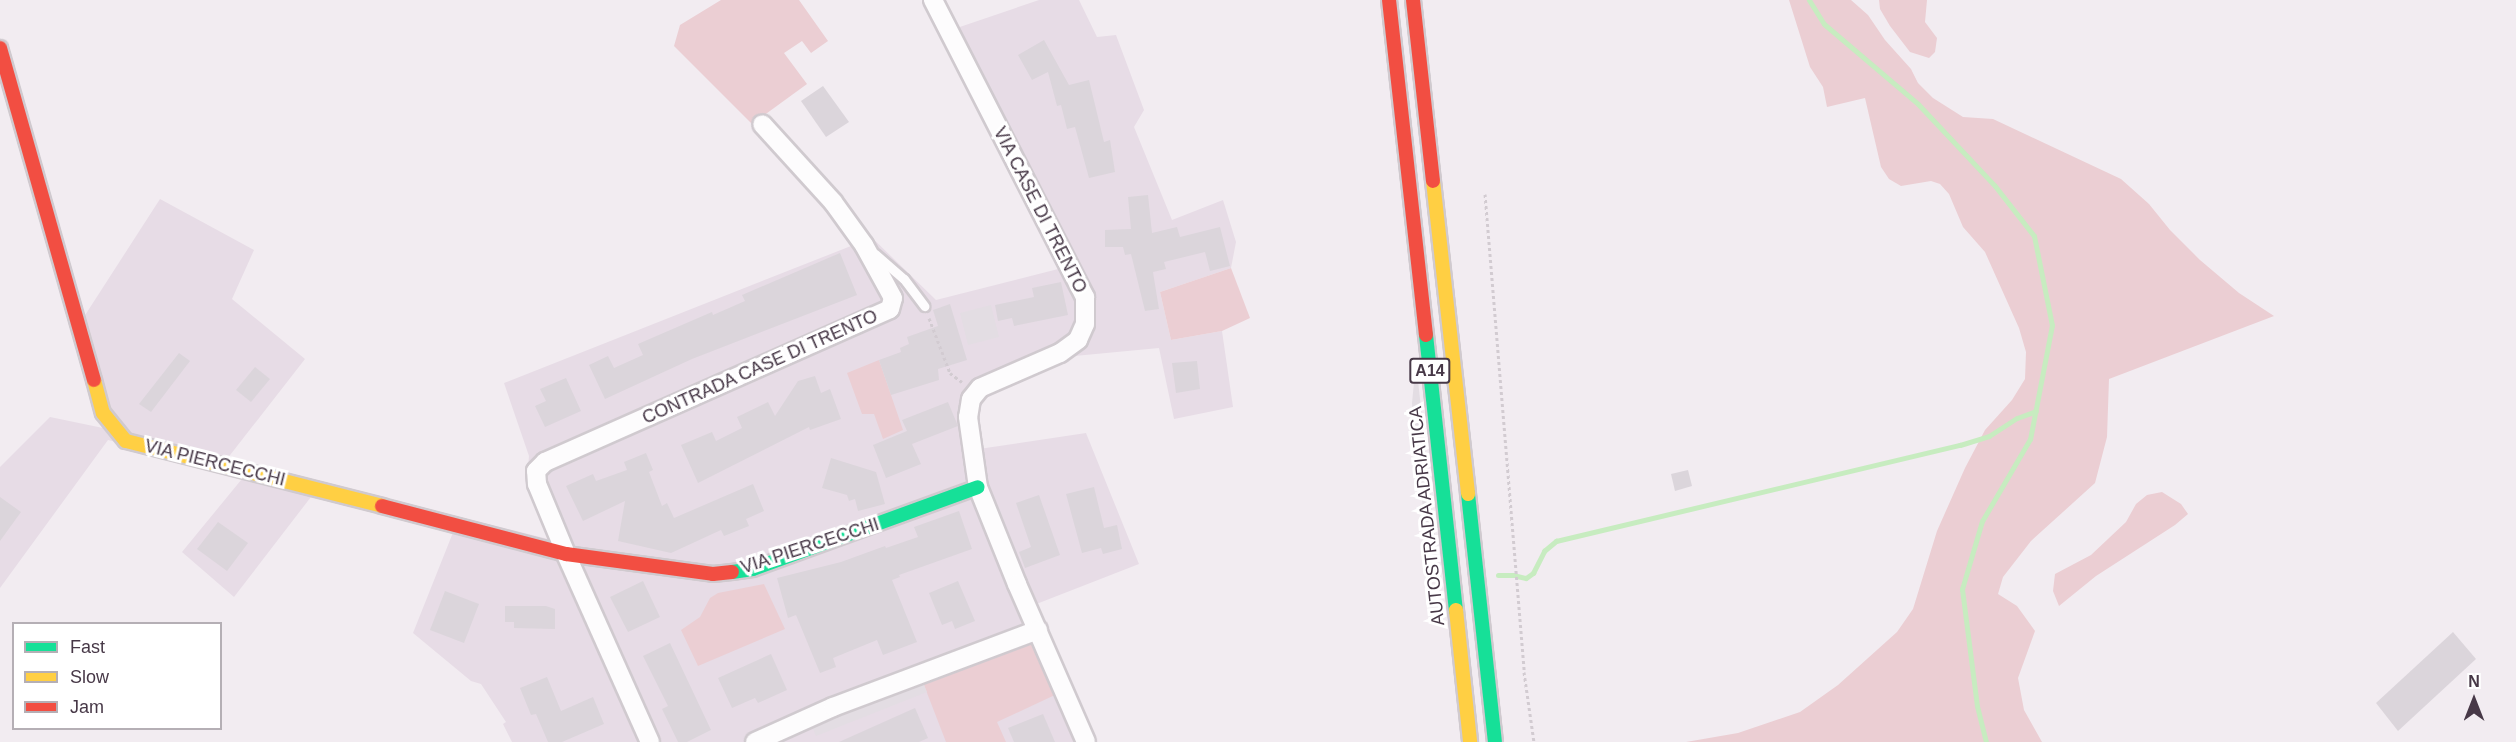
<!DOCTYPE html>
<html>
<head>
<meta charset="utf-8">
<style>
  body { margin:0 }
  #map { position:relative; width:2516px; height:742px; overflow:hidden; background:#f2ecf1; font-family:Helvetica,sans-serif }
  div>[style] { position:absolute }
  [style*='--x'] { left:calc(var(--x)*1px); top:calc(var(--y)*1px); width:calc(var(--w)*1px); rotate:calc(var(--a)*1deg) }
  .residential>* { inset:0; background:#e7dce6 }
  .green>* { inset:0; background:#ebced3 }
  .parking>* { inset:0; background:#e3dde3 }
  .stream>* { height:5px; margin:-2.5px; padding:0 2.5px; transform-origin:2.5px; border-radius:2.5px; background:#c7ecc0 }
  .building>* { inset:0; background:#dbd5db }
  .path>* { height:3px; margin-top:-1.5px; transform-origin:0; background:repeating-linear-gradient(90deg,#d2cbd1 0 3px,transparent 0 6px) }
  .roads { filter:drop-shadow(2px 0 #d0cacf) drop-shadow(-2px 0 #d0cacf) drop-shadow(0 2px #d0cacf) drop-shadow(0 -2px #d0cacf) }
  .lane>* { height:9px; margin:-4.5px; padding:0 4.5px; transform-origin:4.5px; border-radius:4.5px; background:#fdfcfd }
  .street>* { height:18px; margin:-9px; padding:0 9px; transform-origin:9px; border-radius:9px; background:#fdfcfd }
  .fast>* { height:14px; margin:-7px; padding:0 7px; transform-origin:7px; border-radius:7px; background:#16e098 }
  .slow>* { height:14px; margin:-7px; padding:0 7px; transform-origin:7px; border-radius:7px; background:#ffcf43 }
  .jam>* { height:14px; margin:-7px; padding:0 7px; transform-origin:7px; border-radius:7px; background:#f24e42 }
  span { translate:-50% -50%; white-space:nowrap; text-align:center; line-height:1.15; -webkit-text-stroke:6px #fff; paint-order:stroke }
  .shield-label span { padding:2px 4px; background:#fff; border:2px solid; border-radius:4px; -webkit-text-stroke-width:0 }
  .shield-label { font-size:16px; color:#473847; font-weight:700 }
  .street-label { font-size:18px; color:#473847 }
  .legend { position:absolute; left:12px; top:622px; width:210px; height:108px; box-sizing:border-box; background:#fff; border:2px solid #b5afb5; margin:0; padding:8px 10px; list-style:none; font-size:18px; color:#473847 }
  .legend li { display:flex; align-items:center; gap:12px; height:30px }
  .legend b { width:30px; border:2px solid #b5afb5 }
  .north { position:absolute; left:2444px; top:670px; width:60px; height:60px; -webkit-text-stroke:4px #fff; paint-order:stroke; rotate:0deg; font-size:16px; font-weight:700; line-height:24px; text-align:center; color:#473847 }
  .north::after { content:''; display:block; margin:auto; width:21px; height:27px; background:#473847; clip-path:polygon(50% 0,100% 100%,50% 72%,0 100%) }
</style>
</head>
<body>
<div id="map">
  <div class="residential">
    <i style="clip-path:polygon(1039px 0,1079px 0,1097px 37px,1116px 35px,1144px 110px,1134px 127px,1172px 220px,1223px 200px,1236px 242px,1231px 268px,1160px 292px,1171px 340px,1222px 331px,1233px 407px,1174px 419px,1159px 348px,1064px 357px,984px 394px,979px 413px,979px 449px,1086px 433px,1139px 564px,1021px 610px,1079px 742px,512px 742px,503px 724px,506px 722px,481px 684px,471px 681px,413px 633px,454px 530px,314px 493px,234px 597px,182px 552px,246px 474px,108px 440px,0 588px,0 467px,50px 417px,103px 428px,104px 406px,80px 323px,160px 199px,254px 250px,232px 299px,305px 359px,227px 459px,552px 540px,527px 478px,529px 456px,504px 383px,856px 244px,860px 226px,936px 300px,1066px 267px,945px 32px)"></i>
  </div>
  <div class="green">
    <i style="clip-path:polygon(721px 0,799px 0,828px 41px,811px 53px,802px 41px,784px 53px,807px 84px,752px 124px,674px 46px,680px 25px)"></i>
    <i style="clip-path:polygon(1789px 0,1851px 0,1868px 15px,1885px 40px,1911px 69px,1918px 83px,1933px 98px,1963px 117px,1993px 119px,2121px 179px,2149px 204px,2170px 230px,2200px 260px,2239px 293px,2274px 316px,2109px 379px,2107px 437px,2095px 483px,2031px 541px,2003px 577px,1998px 594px,2017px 606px,2035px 631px,2018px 678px,2024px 710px,2042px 742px,1686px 742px,1738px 733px,1800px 712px,1838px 685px,1897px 632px,1913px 609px,1937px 531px,1965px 468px,1985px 430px,2012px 400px,2025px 379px,2026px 352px,2019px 328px,1985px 252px,1963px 227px,1949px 194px,1940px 184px,1931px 181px,1901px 186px,1889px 179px,1881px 167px,1865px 98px,1827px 107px,1823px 87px,1810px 67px)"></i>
    <i style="clip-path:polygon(1879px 0,1927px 0,1925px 22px,1937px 38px,1935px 52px,1929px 58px,1910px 52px,1890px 26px,1880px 9px)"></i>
    <i style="clip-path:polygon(1231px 268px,1250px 318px,1222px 331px,1171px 340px,1160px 292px)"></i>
    <i style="clip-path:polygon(879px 360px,903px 430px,883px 439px,874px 414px,862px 414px,847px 373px)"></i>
    <i style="clip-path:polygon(2162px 492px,2181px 504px,2188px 514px,2175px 525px,2096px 576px,2059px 606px,2053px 591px,2055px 574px,2091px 555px,2126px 522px,2136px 504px,2147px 495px)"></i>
    <i style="clip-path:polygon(764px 584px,785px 629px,698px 666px,681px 630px,700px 617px,710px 598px,718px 593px)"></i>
    <i style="clip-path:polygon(1031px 637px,1057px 694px,997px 722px,1006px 742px,946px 742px,922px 680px)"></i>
  </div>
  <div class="parking">
    <i style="clip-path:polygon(991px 305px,999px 337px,968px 345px,960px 313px)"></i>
    <i style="clip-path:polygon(1416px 362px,1438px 565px,1430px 552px,1423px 509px,1414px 431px,1412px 403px)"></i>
    <i style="clip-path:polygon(922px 680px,927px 692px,816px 736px,811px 724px)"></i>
  </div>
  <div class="stream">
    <i style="--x:1809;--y:0;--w:28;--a:58"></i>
    <i style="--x:1824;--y:24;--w:123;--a:40.4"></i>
    <i style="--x:1918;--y:104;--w:112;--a:46.8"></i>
    <i style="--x:1995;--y:186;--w:63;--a:52"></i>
    <i style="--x:2034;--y:236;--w:91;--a:78.6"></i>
    <i style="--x:2052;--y:325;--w:116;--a:100.9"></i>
    <i style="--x:2030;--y:439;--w:95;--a:120.3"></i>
    <i style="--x:1982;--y:521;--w:71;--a:106.4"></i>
    <i style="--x:1962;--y:589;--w:118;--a:82.7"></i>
    <i style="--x:1977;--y:706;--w:37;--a:76"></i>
    <i style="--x:1498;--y:575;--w:17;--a:0"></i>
    <i style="--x:1517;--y:576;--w:9;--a:13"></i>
    <i style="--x:1526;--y:578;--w:9;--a:-36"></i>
    <i style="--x:1533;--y:573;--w:25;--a:-63"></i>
    <i style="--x:1544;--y:551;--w:16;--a:-40"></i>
    <i style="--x:1556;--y:541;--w:415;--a:-13.4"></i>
    <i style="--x:1960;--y:445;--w:30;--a:-17"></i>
    <i style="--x:1989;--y:436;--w:33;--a:-33"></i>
    <i style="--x:2017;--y:418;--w:20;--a:-20"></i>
  </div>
  <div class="building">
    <i style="clip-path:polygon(1044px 40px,1069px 85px,1089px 80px,1104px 142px,1110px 140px,1115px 172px,1089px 178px,1075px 127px,1067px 129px,1061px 105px,1057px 106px,1048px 72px,1032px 80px,1018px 55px)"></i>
    <i style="clip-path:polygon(823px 86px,849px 122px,826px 137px,801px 101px)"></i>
    <i style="clip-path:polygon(1148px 195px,1152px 233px,1177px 227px,1180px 237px,1220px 227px,1230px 266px,1210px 271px,1205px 252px,1164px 262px,1166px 269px,1153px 272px,1159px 309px,1145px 311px,1131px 254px,1125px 255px,1123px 247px,1105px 247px,1105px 230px,1131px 229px,1128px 197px)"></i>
    <i style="clip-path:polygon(840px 253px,857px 295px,692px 359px,605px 399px,589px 365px,608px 356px,614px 368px,643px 355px,638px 344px,712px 312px,713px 315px,745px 301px,742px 295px)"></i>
    <i style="clip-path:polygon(1061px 282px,1068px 315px,1014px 326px,1012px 318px,998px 321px,995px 305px,1034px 297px,1032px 288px)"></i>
    <i style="clip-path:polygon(950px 304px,967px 360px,938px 369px,939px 380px,891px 395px,879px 360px,901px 352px,900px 348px,909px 344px,907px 337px,938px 326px,933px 310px)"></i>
    <i style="clip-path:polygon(179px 353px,190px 361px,151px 412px,139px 404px)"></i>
    <i style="clip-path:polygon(1197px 361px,1200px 389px,1176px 393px,1172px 363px)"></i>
    <i style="clip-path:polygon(255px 367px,270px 379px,251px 402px,236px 390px)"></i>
    <i style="clip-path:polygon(815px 376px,821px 393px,830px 389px,841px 419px,810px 430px,809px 427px,698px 483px,681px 445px,712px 432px,716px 441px,742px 428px,737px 417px,768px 402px,775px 416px,798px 381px)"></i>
    <i style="clip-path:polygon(566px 378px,581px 411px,545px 427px,535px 406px,546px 401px,540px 389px)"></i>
    <i style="clip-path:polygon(948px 402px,958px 426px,912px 444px,921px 464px,886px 478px,873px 445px,907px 431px,902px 420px)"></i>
    <i style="clip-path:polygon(646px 453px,653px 470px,649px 472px,662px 506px,667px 503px,674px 518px,753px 484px,764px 511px,746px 519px,749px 526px,724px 536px,721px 530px,671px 553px,618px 541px,625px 501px,583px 521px,566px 486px,593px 474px,596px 481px,627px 470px,624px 462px)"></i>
    <i style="clip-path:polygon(831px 458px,876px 472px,885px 504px,858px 511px,855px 499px,849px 501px,847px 495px,822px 488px)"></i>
    <i style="clip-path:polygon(1688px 470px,1692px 486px,1675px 491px,1671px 474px)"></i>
    <i style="clip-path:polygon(1094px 487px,1104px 528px,1117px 525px,1122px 549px,1103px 554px,1101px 548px,1082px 553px,1066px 494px)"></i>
    <i style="clip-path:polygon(1039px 495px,1060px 555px,1025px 568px,1019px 552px,1031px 547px,1016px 503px)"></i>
    <i style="clip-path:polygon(0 497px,21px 512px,0 541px)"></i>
    <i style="clip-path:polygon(959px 511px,972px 549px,899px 575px,900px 577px,892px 580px,917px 642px,883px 655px,877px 640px,833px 658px,836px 667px,820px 673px,796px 615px,788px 618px,777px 578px,841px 562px,885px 546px,886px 548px,918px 537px,914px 527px)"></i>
    <i style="clip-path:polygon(218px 522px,248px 543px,227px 571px,197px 549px)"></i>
    <i style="clip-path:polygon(643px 581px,660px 617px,628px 632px,610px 597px)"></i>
    <i style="clip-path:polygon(958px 581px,975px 621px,955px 629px,952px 621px,942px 625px,929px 593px)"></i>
    <i style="clip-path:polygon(445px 591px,479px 604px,464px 643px,430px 630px)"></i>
    <i style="clip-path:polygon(505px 606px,546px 606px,555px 609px,555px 629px,514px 628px,514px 622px,505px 622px)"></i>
    <i style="clip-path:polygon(2453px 632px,2476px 659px,2398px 731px,2376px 703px)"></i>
    <i style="clip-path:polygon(670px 643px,711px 730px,687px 742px,678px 742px,662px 709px,668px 706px,643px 656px)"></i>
    <i style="clip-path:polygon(771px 654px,787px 690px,758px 703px,755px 698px,732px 708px,718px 678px)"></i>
    <i style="clip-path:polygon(547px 677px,561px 711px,593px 697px,604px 724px,562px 742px,548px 742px,536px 714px,531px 715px,520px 688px)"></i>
    <i style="clip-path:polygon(915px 708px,928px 738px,919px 742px,839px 742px)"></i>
    <i style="clip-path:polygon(1043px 714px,1055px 742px,1014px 742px,1008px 728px)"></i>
  </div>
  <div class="path">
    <i style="--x:1485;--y:194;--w:480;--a:85.3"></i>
    <i style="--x:1524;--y:672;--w:71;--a:81.9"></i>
    <i style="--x:929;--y:318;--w:59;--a:69.1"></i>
    <i style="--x:950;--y:373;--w:15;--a:37"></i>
  </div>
  <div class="roads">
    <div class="lane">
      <i style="--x:875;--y:254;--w:38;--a:41"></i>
      <i style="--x:904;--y:279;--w:34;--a:53"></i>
    </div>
    <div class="street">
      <i style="--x:933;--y:0;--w:334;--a:62.9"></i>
      <i style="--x:1085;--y:297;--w:27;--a:90"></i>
      <i style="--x:1085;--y:324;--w:17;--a:114"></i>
      <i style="--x:1078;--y:340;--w:22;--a:144"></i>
      <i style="--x:1060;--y:353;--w:87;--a:156.4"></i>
      <i style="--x:980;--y:388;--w:14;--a:129"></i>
      <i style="--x:971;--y:399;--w:18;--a:99"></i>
      <i style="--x:968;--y:417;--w:71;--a:81.9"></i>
      <i style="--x:978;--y:487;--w:105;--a:68.1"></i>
      <i style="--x:1017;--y:584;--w:172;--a:66.4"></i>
      <i style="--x:650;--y:742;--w:206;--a:-114.1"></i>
      <i style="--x:566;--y:554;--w:76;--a:-112.5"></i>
      <i style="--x:537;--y:484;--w:13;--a:-94"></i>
      <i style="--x:536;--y:471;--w:13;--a:-45"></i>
      <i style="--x:545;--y:462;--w:377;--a:-23.9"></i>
      <i style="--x:890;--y:309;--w:11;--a:-75"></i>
      <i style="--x:893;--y:298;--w:60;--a:-118.7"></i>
      <i style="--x:864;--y:245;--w:53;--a:-125.8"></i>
      <i style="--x:833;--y:202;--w:105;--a:-132.3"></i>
      <i style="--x:755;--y:742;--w:85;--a:-24.2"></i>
      <i style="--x:833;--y:707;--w:219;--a:-20.6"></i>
    </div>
    <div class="fast">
      <i style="--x:1426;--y:335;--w:277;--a:83.8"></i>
      <i style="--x:1468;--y:494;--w:249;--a:83.8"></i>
      <i style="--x:732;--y:572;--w:21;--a:-8"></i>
      <i style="--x:753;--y:569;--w:239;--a:-20"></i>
    </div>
    <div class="slow">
      <i style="--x:1433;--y:181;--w:315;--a:83.6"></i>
      <i style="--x:94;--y:380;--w:34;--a:75"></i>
      <i style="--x:103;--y:413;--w:36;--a:51"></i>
      <i style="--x:126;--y:441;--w:264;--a:14.2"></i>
      <i style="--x:1456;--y:610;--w:133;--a:83.9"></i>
    </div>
    <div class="jam">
      <i style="--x:1389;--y:0;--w:337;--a:83.7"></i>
      <i style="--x:1413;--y:0;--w:182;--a:83.7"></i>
      <i style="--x:0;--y:48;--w:345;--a:74.2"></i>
      <i style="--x:382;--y:506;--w:190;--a:14.6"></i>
      <i style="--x:566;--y:554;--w:148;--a:7.7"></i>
      <i style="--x:713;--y:574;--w:19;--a:-6"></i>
    </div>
  </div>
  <div class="shield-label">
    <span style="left:1430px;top:371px">A14</span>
  </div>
  <div class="street-label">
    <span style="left:1040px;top:210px;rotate:63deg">VIA CASE DI TRENTO</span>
    <span style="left:760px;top:367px;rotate:-24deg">CONTRADA CASE DI TRENTO</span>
    <span style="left:215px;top:463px;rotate:14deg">VIA PIERCECCHI</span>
    <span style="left:1427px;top:516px;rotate:-96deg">AUTOSTRADA ADRIATICA</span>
    <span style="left:810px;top:546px;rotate:-18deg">VIA PIERCECCHI</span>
  </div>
  <ul class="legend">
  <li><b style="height:8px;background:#16e098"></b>Fast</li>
  <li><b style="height:8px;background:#ffcf43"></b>Slow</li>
  <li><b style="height:8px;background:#f24e42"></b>Jam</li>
  </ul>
  <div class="north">N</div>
</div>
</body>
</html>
